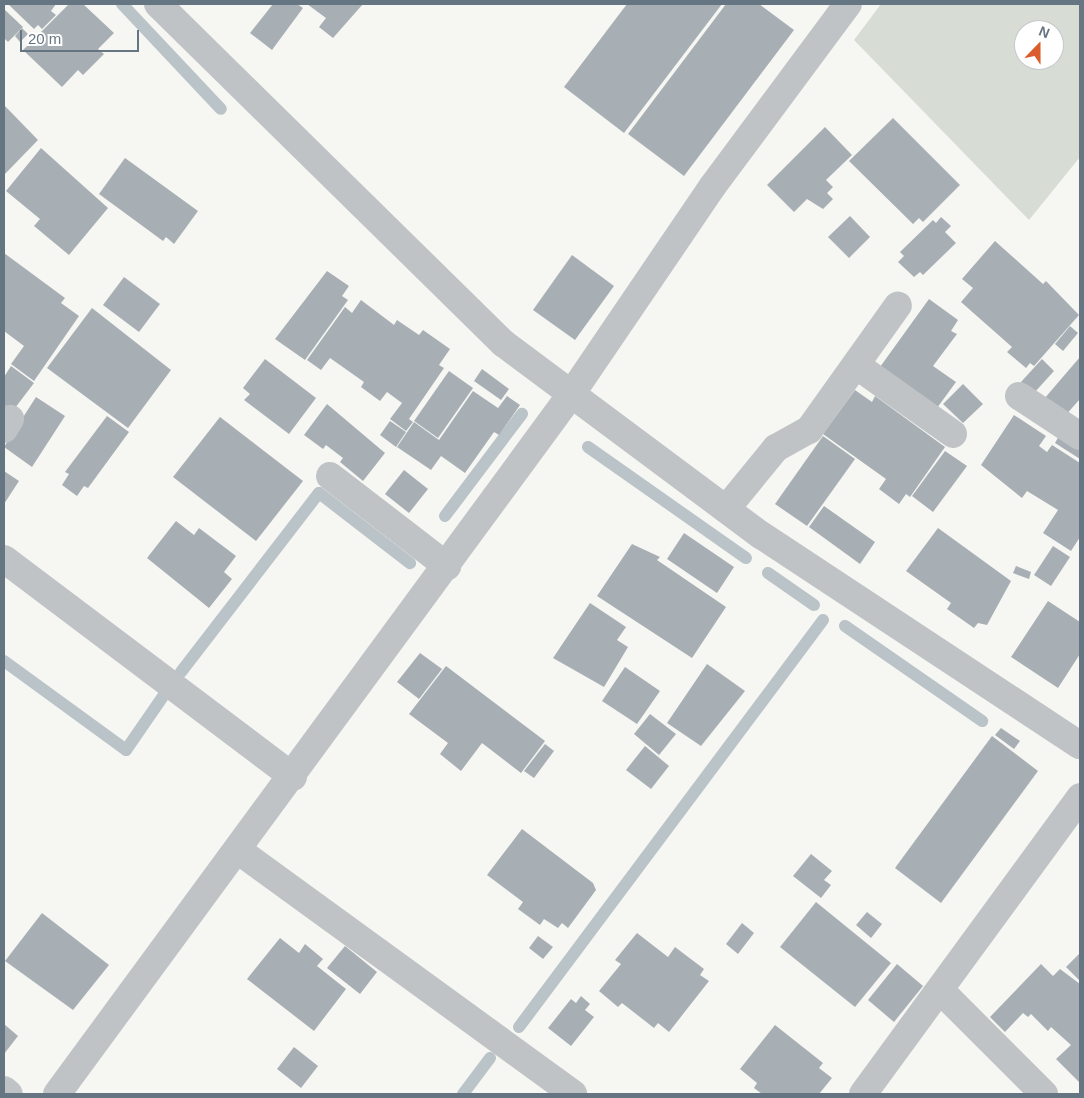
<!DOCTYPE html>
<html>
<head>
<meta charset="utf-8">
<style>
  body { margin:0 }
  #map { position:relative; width:1084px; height:1098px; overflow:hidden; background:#f6f6f2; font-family:Arial,sans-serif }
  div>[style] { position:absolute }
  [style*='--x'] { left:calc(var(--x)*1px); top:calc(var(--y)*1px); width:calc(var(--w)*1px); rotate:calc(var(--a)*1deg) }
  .green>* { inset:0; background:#d7dcd4 }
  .stream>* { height:12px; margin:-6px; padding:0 6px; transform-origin:6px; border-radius:6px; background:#b9c3c8 }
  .building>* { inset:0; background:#a8afb4 }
  .minor>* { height:28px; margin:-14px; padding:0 14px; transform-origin:14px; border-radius:14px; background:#bfc3c6 }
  span { translate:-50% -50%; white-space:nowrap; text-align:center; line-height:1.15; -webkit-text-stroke:5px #fff; paint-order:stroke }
  .frame { position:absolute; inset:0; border:5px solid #667582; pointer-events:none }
  .north { position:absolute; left:1014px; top:20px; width:50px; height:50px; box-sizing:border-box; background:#fff; border:1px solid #c2c8cd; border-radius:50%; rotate:22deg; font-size:14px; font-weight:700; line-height:20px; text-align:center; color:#667582 }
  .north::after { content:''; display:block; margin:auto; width:18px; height:22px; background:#db5d2d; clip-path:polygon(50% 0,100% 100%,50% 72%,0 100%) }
  .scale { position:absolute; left:20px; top:30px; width:119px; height:22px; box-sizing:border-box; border:2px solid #667582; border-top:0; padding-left:6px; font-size:15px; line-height:18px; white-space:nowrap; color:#667582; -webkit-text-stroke:4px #fff; paint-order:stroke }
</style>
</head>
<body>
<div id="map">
  <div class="green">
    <i style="clip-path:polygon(evenodd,881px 4px,1080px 4px,1080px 157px,1029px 220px,854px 40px,881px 4px,1024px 30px,1054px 30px,1054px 60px,1024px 60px,1024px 30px)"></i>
  </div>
  <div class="stream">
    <i style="--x:122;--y:4;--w:144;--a:46.7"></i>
    <i style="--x:588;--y:447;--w:193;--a:35.1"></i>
    <i style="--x:445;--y:516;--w:128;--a:-53"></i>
    <i style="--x:768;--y:573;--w:56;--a:34.8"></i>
    <i style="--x:845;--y:626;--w:167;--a:34.7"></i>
    <i style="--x:4;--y:661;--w:151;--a:36.1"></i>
    <i style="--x:126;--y:750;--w:70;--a:-55.4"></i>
    <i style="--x:181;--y:672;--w:226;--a:-52.4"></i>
    <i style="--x:319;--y:493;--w:115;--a:37.6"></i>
    <i style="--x:519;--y:1027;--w:508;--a:-53.24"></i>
    <i style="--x:463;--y:1094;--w:45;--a:-53.1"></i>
  </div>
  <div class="building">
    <i style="clip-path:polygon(8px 4px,56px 4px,51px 11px,56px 15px,42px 29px,38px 25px,34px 29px)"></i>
    <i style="clip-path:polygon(69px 4px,83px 4px,114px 33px,98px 49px,104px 54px,83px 75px,78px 70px,62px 87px,23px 50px)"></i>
    <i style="clip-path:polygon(273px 4px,297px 4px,303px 8px,272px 50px,250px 33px)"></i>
    <i style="clip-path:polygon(307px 4px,363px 4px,333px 38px,319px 27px,326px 18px)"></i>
    <i style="clip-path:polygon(627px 4px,722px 4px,624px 133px,564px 87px)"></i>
    <i style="clip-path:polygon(726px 4px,759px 4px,794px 30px,684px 176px,628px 134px)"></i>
    <i style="clip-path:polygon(4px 9px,23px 27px,8px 42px,4px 38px)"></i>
    <i style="clip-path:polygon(22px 28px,28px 34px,20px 42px,15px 36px)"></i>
    <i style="clip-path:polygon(4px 105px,38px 140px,4px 175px)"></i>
    <i style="clip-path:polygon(893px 118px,960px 185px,923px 222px,919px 218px,913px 224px,849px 161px)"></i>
    <i style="clip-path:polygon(825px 127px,852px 155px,826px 180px,833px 187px,827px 193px,833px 199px,823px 209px,807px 199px,794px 212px,767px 185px)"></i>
    <i style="clip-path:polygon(41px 148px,108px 208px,69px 255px,34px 226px,40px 219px,6px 191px)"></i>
    <i style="clip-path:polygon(125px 158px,198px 211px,174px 244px,166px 237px,163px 241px,99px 194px)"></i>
    <i style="clip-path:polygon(850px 216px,870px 237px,849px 258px,828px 237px)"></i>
    <i style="clip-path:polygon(941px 217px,951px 226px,945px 232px,956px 243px,923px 275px,920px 272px,914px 277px,898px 262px,904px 256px,900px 252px,933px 220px,936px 223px)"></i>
    <i style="clip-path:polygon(995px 241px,1043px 284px,1046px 281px,1079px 315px,1034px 366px,1030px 363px,1026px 368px,1007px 352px,1012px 347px,961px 302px,973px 288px,962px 279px)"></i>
    <i style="clip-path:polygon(4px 253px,65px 298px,61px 303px,79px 316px,34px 381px,11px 364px,24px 346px,4px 331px)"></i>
    <i style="clip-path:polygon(572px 255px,614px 286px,575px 340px,533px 310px)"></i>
    <i style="clip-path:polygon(327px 271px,349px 286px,342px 296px,348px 300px,305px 360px,275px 339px)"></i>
    <i style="clip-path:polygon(124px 277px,160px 304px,139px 332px,103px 305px)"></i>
    <i style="clip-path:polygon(929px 299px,958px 320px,951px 331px,957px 334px,933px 366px,956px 382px,937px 408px,880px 367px)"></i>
    <i style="clip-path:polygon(361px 300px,394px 325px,397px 320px,419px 335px,423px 330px,450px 349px,439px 365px,444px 368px,409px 419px,413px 422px,406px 431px,390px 419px,402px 403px,387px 392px,380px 401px,361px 387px,364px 382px,330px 358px,321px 370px,307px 360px,345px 307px,352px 313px)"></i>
    <i style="clip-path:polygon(92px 308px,171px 370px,128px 428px,47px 368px)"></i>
    <i style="clip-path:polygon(1070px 326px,1078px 333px,1063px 351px,1055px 344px)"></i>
    <i style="clip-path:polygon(1080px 357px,1080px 399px,1064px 417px,1044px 399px)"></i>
    <i style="clip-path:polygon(265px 359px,316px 398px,289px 434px,244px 400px,250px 394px,243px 388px)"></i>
    <i style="clip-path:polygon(1042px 359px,1054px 371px,1034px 393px,1021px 382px)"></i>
    <i style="clip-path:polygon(11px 366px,34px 383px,12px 412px,4px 406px,4px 377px)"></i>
    <i style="clip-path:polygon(482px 369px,509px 389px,501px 400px,474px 381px)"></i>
    <i style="clip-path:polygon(449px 371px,473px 388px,438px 438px,414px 421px)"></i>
    <i style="clip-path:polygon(963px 384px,983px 404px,963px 423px,943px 404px)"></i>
    <i style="clip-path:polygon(855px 390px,872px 402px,875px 396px,945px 447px,910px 497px,906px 494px,899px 504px,879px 489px,886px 479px,823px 434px)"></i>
    <i style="clip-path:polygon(473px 391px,498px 408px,507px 396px,520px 405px,499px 435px,494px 432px,465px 473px,441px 456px,431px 470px,397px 447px,414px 422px,439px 440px)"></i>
    <i style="clip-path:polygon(36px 397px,65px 416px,32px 467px,4px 447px)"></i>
    <i style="clip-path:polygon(327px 404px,385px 453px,363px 481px,340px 462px,343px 458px,326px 445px,323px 449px,304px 435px)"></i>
    <i style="clip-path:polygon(1014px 415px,1046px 436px,1039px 446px,1047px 452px,1052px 445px,1080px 463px,1080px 537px,1071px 551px,1043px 533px,1058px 510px,1027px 491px,1022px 498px,981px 465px)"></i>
    <i style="clip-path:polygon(107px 416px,129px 432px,88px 488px,84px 486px,77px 496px,62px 485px,69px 474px,65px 472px)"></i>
    <i style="clip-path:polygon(220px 417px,303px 481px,256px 541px,173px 477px)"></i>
    <i style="clip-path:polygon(390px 421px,406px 432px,396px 447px,380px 435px)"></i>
    <i style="clip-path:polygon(1060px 434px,1080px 447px,1080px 459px,1055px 443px)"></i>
    <i style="clip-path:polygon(823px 436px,855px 459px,807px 526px,775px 504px)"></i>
    <i style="clip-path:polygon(945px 451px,967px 466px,933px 512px,912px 496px)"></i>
    <i style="clip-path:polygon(404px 470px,428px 489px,409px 513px,385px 494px)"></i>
    <i style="clip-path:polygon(4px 471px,19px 481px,4px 504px)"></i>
    <i style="clip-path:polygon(824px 506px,875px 542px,860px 564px,809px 527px)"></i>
    <i style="clip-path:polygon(176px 521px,194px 535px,199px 528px,236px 556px,224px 572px,232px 579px,209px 608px,147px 558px)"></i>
    <i style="clip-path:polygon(938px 528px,1011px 581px,987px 625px,978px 623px,974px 628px,947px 609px,951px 603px,906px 571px)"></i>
    <i style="clip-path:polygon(684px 533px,734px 567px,717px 593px,667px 559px)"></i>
    <i style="clip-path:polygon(632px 544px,660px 557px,657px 560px,726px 607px,692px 658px,597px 596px)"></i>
    <i style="clip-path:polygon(1053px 546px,1070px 557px,1051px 586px,1034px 575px)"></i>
    <i style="clip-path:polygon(1016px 566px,1031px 572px,1029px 579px,1013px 573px)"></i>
    <i style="clip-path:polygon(1048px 601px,1080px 622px,1080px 654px,1058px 688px,1011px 657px)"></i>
    <i style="clip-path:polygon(590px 603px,626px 627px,617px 640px,628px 647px,604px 687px,553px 658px)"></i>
    <i style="clip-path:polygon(420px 653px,442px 669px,419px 699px,397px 682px)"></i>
    <i style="clip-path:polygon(707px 664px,745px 691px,701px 746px,667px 723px)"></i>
    <i style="clip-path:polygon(446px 666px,545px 741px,521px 773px,482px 743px,461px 771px,440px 754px,448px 743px,409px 714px)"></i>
    <i style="clip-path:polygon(625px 667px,660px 691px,637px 724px,602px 701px)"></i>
    <i style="clip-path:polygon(650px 714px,676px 734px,659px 755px,634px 734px)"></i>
    <i style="clip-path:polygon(1001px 728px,1020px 741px,1014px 749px,995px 735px)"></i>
    <i style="clip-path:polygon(992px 736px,1038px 771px,941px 903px,895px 868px)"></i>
    <i style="clip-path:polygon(545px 744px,554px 751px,534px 778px,524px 771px)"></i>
    <i style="clip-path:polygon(645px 746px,669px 766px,651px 789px,626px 770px)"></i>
    <i style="clip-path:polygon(522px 829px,593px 883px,596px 890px,568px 928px,562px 923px,558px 928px,544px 919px,540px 925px,518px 909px,523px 902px,487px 875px)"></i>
    <i style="clip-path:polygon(811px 854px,832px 871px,824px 880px,831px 885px,821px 898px,793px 876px)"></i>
    <i style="clip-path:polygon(816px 902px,891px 963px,855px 1007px,780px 947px)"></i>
    <i style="clip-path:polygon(867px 912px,882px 924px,871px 938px,856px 925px)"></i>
    <i style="clip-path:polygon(42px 913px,109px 965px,73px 1010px,5px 961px)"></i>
    <i style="clip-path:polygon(742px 923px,754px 933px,738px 954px,726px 944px)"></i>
    <i style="clip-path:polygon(637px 933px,668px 957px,675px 947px,704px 969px,700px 975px,709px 981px,669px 1032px,658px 1023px,654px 1028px,622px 1003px,618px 1007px,599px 991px,621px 964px,615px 960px)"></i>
    <i style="clip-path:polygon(538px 936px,553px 947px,543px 959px,529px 948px)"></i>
    <i style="clip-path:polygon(280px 938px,299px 953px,305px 944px,323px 959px,317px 966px,346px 989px,314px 1031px,247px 979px)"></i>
    <i style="clip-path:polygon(345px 946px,377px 972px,360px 994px,327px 968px)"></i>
    <i style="clip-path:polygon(1079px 954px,1080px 956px,1080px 981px,1066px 967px)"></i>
    <i style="clip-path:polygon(897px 964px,923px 986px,894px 1022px,868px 1000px)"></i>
    <i style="clip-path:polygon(1041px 964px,1053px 976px,1060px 969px,1080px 984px,1080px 1083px,1056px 1059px,1071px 1045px,1051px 1027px,1048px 1031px,1031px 1014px,1028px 1017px,1023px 1013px,1005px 1032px,990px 1017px)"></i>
    <i style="clip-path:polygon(581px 996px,590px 1004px,585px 1010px,594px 1017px,571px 1046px,548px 1028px,571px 999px,576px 1003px)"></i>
    <i style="clip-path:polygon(4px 1024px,18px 1036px,4px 1054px)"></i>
    <i style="clip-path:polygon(775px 1025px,823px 1063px,819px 1068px,832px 1078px,819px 1094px,762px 1094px,754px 1088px,757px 1083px,740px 1069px)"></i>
    <i style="clip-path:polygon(294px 1047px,318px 1066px,301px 1088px,277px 1069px)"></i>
  </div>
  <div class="minor">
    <i style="--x:158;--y:4;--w:484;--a:44.5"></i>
    <i style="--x:503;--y:343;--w:322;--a:36.7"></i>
    <i style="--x:761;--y:535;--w:382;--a:33.4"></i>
    <i style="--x:856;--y:365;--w:119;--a:35.4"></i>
    <i style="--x:1019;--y:396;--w:73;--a:33.3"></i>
    <i style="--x:4;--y:429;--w:12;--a:-59"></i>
    <i style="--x:330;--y:476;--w:148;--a:37.6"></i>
    <i style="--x:726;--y:509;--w:79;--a:-50.7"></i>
    <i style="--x:776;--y:448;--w:38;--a:-29"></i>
    <i style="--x:809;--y:430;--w:153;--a:-54.5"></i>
    <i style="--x:4;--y:559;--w:362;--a:37"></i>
    <i style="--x:239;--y:851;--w:413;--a:36"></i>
    <i style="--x:940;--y:990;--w:147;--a:45"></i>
    <i style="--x:4;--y:1090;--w:6;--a:39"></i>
    <i style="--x:57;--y:1094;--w:866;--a:-53.69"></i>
    <i style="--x:570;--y:396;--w:253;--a:-55.8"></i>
    <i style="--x:712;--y:187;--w:228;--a:-53.4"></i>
    <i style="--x:863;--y:1094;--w:368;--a:-53.8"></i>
  </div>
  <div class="frame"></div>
  <div class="north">N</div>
  <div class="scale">20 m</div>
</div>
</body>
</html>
